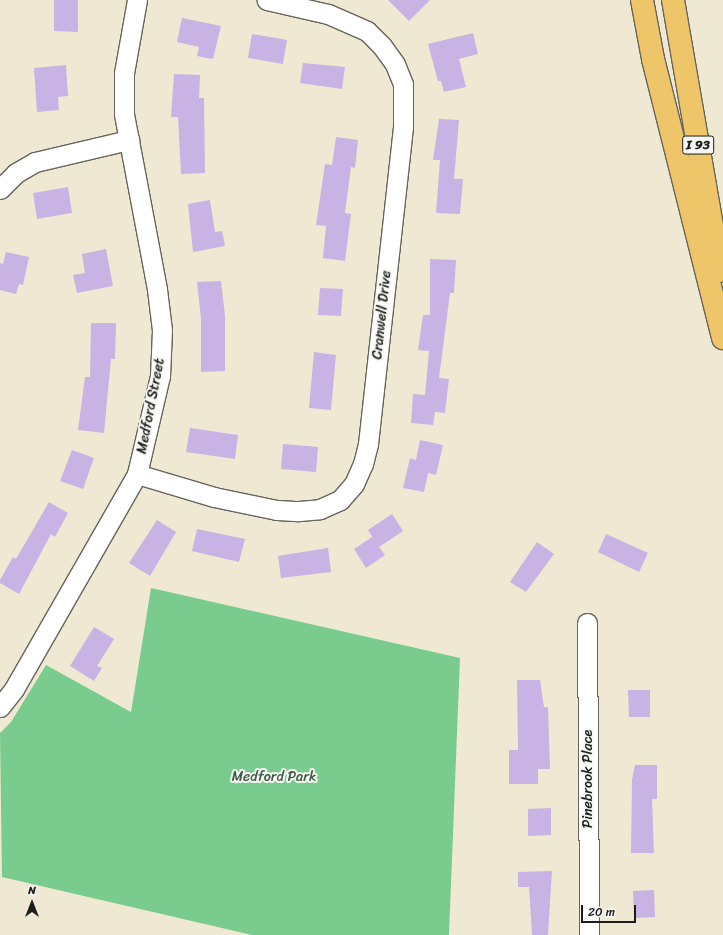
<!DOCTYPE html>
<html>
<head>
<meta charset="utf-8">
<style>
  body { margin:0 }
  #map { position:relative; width:723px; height:935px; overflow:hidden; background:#efe9d4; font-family:Sriracha,sans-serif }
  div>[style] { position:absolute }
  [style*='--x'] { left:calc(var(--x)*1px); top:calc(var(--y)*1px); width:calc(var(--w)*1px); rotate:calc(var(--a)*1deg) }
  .green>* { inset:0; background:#7acc8e }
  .building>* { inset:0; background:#c9b2e4 }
  .roads { filter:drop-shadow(1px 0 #66645c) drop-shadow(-1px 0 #66645c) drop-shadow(0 1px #66645c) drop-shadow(0 -1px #66645c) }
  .minor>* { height:19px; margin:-9.5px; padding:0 9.5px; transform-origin:9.5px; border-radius:9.5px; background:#fff }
  .motorway>* { height:22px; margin:-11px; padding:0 11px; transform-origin:11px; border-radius:11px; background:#eec569 }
  span { translate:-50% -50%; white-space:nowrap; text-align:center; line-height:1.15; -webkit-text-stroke:4px #f6f6f2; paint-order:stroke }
  .shield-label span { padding:1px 3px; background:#f6f6f2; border:1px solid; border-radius:3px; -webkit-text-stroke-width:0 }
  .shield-label { font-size:13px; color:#1c1c1c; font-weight:700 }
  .street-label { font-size:14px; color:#1c1c1c }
  .park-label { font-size:14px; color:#3d5a44 }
  .north { position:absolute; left:12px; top:883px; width:40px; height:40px; -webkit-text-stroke:3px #f6f6f2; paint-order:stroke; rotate:0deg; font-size:11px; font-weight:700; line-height:16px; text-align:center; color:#1c1c1c }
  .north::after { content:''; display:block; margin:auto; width:14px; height:18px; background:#1c1c1c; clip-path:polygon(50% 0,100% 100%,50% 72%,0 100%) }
  .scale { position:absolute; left:581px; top:905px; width:55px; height:18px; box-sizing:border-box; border:2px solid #1c1c1c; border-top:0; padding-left:5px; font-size:12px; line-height:14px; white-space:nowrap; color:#1c1c1c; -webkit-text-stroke:3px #f6f6f2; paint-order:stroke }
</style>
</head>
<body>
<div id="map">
  <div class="green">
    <i style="clip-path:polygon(151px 588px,460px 658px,449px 935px,252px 935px,2px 877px,0 733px,11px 722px,46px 665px,131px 712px)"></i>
  </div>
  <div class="building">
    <i style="clip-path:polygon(54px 0,78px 0,78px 32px,54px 31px)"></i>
    <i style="clip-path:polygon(388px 0,430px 0,409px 21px)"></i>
    <i style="clip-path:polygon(182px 18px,221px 26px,213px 59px,197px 56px,199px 47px,177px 42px)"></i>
    <i style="clip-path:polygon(473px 33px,478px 54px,459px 59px,466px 87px,444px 92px,441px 81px,438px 81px,428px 44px)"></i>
    <i style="clip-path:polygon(252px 34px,287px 40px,283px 64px,248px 58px)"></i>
    <i style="clip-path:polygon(303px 63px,345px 67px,342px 89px,300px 83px)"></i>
    <i style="clip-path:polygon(66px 65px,68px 96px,58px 97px,59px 110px,37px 112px,34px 68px)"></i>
    <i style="clip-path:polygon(174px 74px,200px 75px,199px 98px,204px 98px,205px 173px,181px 174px,178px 117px,171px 117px)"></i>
    <i style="clip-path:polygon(439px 119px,459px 120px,454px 179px,463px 179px,460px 214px,436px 213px,440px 160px,433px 160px)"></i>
    <i style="clip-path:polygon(336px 137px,358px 140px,355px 168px,351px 167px,345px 213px,351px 214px,345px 261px,323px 258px,326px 226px,316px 225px,325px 164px,332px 165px)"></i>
    <i style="clip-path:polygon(68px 187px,72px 213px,37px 219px,33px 193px)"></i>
    <i style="clip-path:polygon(210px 200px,215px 232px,222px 231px,225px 246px,193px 252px,188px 204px)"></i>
    <i style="clip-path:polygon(106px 249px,113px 286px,77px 293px,73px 275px,85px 273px,82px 254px)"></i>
    <i style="clip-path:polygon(6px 252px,29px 257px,23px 285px,19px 284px,16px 294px,0 290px,0 263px,3px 264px)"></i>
    <i style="clip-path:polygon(430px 259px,456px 260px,454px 293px,450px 293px,439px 378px,449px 379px,445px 413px,435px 412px,433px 425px,411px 423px,413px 394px,425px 395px,429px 351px,418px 350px,423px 315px,430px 315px)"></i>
    <i style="clip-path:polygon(221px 281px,225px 316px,225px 371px,201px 372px,201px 318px,197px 282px)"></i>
    <i style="clip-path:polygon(320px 288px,343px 289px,341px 316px,318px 315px)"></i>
    <i style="clip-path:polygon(91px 323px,116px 323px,115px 359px,111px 359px,104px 433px,78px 430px,85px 377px,90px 377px)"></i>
    <i style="clip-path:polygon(314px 352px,336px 355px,331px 410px,309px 408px)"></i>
    <i style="clip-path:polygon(190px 428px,238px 435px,235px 459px,186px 452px)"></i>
    <i style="clip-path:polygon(420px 440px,443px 445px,436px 475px,428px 473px,424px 492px,403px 488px,410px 458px,416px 460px)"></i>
    <i style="clip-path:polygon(283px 444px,318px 447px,316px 472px,281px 469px)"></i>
    <i style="clip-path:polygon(72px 450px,94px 458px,83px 489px,60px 481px)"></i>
    <i style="clip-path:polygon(49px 502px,68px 513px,55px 537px,51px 534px,19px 594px,0 583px,0 580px,13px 557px,16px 559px)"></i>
    <i style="clip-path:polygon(392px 514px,403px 531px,379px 547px,385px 555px,366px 568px,354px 549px,372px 537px,378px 546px,368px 530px)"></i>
    <i style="clip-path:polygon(157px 520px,176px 532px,150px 576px,129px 563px)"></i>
    <i style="clip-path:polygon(197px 529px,245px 539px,239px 562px,192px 551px)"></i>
    <i style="clip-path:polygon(606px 534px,648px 553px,639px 572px,598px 552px)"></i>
    <i style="clip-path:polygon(537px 542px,554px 554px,526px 592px,510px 582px)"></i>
    <i style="clip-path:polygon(328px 548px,331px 572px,281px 578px,278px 556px)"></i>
    <i style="clip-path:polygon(94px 627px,114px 639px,97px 666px,102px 668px,94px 681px,70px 666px)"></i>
    <i style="clip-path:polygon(517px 680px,540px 680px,544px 707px,548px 707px,550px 769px,538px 769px,538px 784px,509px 784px,509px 750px,518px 750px)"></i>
    <i style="clip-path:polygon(628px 690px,650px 690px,650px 717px,629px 717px)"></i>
    <i style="clip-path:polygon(635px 765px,657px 765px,657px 799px,652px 799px,654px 853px,631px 853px,632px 780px)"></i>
    <i style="clip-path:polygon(551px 808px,551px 835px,528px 836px,528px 809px)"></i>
    <i style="clip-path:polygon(552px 871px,548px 935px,532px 935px,529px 887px,518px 887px,518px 872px)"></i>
    <i style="clip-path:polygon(654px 890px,655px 917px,634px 918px,633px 891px)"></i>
  </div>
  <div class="roads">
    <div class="minor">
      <i style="--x:0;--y:189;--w:23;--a:-45"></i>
      <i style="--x:16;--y:173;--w:22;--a:-30"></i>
      <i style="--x:35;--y:162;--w:97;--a:-13.2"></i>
      <i style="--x:137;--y:474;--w:80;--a:16.6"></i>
      <i style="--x:214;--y:497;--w:64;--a:11.7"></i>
      <i style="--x:277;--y:510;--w:22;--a:3"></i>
      <i style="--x:299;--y:511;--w:21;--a:-5"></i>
      <i style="--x:320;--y:509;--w:22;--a:-24"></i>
      <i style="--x:340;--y:500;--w:21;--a:-49"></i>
      <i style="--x:354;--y:484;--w:22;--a:-66"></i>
      <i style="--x:363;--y:464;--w:21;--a:-76"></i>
      <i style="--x:368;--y:444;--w:319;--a:-83.7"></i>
      <i style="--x:403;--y:127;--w:43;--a:-90"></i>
      <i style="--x:403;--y:84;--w:22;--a:-112"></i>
      <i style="--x:395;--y:64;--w:22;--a:-126"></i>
      <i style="--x:382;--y:46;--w:21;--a:-135"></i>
      <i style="--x:367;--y:31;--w:43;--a:-156.4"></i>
      <i style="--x:328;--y:14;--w:63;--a:-167.1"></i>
      <i style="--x:587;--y:623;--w:312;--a:89.6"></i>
      <i style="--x:0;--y:707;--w:23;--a:-52"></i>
      <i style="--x:14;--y:689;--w:248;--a:-60.2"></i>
      <i style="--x:137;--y:474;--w:101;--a:-76.8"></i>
      <i style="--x:160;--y:376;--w:46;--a:-87.5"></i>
      <i style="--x:162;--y:330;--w:41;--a:-97"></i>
      <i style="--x:157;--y:289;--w:178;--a:-100.7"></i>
      <i style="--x:124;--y:114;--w:41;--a:-90"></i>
      <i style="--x:124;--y:73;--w:74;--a:-79.9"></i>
    </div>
    <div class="motorway">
      <i style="--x:642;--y:0;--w:60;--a:79.4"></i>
      <i style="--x:653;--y:59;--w:288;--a:75.9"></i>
      <i style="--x:673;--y:0;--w:275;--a:80.2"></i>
    </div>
  </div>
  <div class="shield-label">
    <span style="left:698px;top:145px">I 93</span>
  </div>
  <div class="street-label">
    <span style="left:382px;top:315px;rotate:-84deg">Cranwell Drive</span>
    <span style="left:151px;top:406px;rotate:-79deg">Medford Street</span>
    <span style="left:588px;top:779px;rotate:-90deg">Pinebrook Place</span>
  </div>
  <div class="park-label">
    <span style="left:274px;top:777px">Medford Park</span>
  </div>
  <div class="north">N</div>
  <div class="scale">20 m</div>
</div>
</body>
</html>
